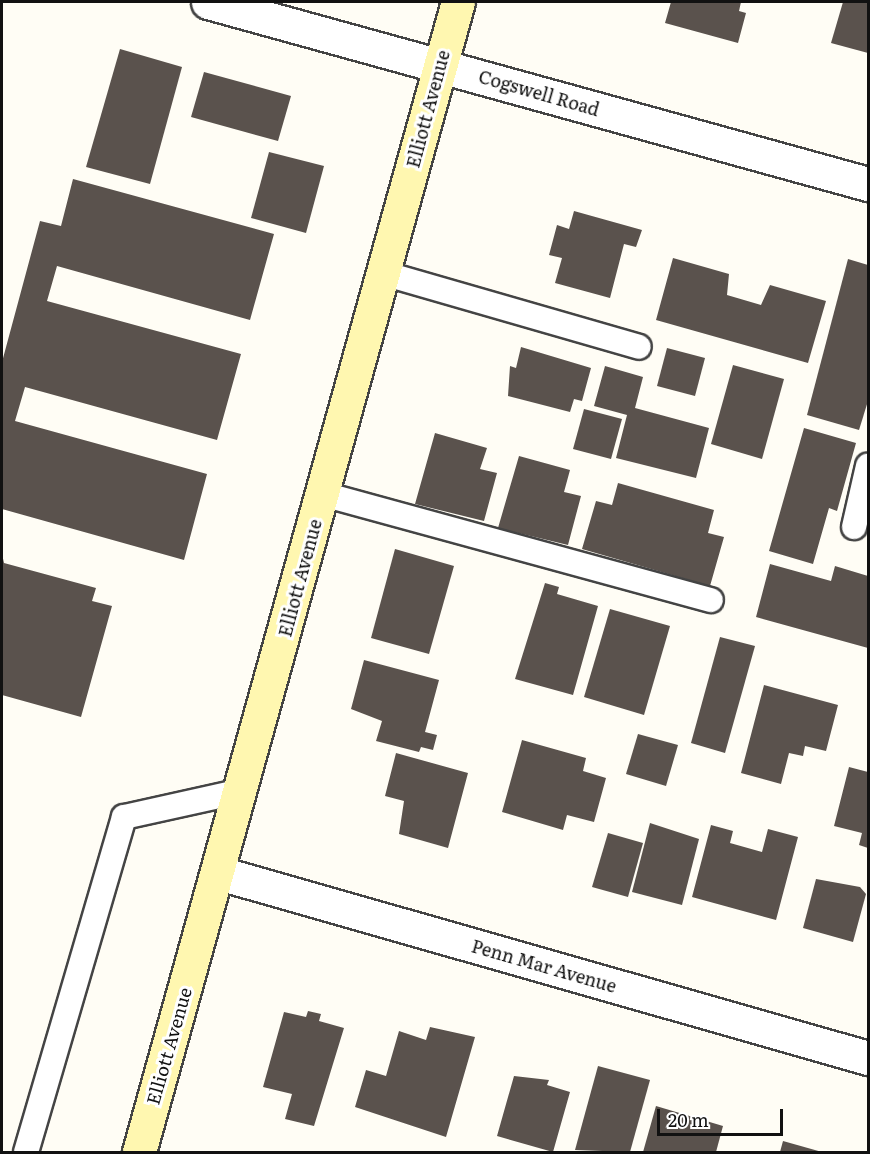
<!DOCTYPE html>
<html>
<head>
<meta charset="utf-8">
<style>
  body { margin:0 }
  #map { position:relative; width:870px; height:1154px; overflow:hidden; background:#fffdf5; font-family:Literata,serif }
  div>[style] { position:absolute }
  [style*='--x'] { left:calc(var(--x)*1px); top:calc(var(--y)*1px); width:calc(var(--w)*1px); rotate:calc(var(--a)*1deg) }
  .building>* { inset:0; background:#5a524d }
  .roads { filter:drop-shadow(2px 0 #444) drop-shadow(-2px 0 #444) drop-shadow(0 2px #444) drop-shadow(0 -2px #444) }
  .lane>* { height:24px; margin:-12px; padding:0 12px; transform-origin:12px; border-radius:12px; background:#fff }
  .street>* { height:33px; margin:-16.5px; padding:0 16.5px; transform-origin:16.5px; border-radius:16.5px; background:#fff }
  .secondary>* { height:33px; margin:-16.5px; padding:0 16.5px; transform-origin:16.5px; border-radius:16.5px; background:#fff7b0 }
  span { translate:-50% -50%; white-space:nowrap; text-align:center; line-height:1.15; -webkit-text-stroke:6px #fff; paint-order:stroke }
  .street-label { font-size:18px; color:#111 }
  .frame { position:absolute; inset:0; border:3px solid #111; pointer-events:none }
  .scale { position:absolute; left:657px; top:1109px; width:126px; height:27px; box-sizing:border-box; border:3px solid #111; border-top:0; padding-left:8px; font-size:18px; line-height:21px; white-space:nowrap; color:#111; -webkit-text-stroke:4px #fff; paint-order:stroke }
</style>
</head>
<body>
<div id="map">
  <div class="building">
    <i style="clip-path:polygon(671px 2px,741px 2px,739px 11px,746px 13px,738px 43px,665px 23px)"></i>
    <i style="clip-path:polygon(843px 2px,868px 2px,868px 53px,831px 43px)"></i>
    <i style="clip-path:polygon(120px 49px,182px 67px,150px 184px,86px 167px)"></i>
    <i style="clip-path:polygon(204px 72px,291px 96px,278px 141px,191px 117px)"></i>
    <i style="clip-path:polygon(269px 152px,324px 166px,306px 233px,251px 218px)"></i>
    <i style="clip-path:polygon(73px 179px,274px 234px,250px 320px,57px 266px,47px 301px,241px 354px,217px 440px,25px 387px,15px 421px,207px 474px,184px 560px,2px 509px,2px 362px,40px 221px,61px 226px)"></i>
    <i style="clip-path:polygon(574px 211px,642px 230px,636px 247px,624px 244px,610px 298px,555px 283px,562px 258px,549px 255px,557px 225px,569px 229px)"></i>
    <i style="clip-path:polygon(673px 258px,729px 274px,727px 295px,761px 305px,770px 285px,826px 301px,808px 363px,656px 320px)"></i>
    <i style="clip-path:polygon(848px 259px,868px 265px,868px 401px,859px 430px,807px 415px)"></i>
    <i style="clip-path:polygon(521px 347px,591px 368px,582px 401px,574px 399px,570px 412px,508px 396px,510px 366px,516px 368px)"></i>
    <i style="clip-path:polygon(667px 348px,705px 358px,695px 396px,657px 386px)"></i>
    <i style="clip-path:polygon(733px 365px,784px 379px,762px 459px,711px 444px)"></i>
    <i style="clip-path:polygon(605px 366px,643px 377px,635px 408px,709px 428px,696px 478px,616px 458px,627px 415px,594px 406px)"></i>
    <i style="clip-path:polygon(584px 409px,622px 419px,611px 459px,573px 449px)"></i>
    <i style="clip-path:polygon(804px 428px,856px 443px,837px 511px,829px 508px,813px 564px,769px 551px)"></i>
    <i style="clip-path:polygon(435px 433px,487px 448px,480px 469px,497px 473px,484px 521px,415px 504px)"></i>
    <i style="clip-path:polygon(519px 456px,570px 470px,564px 492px,581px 496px,568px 545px,498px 528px)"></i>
    <i style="clip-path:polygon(618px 483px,714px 510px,708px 533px,724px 537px,710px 586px,582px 549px,596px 501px,612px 505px)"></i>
    <i style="clip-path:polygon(395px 549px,454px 566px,429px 654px,371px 638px)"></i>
    <i style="clip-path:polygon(2px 554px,4px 563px,96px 588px,92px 601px,112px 606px,81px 717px,2px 695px)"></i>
    <i style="clip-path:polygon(770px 564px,831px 581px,835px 566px,868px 576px,868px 648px,756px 617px)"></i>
    <i style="clip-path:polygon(545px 583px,559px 587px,557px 594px,598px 606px,573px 695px,515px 679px)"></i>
    <i style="clip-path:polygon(610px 609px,670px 626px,644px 715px,584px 697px)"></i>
    <i style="clip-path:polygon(720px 637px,755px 646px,725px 753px,691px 743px)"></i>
    <i style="clip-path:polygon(364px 660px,439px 680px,425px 732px,437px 735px,433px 750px,421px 747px,419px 752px,376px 741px,382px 721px,351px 709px)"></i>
    <i style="clip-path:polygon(764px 685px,838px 705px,826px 751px,805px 746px,803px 756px,789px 753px,781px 784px,741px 773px)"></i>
    <i style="clip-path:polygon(638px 734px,678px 745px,666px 786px,626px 774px)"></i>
    <i style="clip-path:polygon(522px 740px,586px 758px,583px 771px,606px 778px,594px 822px,567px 815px,563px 830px,502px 812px)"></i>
    <i style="clip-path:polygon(396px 753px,468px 773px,448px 848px,399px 834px,404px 801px,385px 796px)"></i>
    <i style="clip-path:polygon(849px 767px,868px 772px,868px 848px,859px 845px,862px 833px,834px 826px)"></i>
    <i style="clip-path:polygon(650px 823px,699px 839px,682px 905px,632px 892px)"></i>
    <i style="clip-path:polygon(711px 825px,733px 831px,730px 843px,762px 852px,768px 829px,798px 837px,776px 920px,692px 897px)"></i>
    <i style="clip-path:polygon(608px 833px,643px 843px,628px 897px,592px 887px)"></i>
    <i style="clip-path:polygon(816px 879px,860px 887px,866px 894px,853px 942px,803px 928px)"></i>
    <i style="clip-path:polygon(308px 1011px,321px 1014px,319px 1021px,344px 1028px,314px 1126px,285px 1119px,292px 1094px,263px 1087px,284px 1012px,306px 1017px)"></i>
    <i style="clip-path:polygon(430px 1027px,475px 1037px,446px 1137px,355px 1107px,366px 1070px,386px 1076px,399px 1031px,426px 1040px)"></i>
    <i style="clip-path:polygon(598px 1066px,650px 1080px,630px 1152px,575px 1150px)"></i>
    <i style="clip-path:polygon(514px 1076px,549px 1080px,547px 1085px,570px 1092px,553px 1152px,497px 1136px)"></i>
    <i style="clip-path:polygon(656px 1106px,723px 1126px,716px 1152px,643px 1152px)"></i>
    <i style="clip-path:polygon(783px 1141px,822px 1152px,780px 1152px)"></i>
  </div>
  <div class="roads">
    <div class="lane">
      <i style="--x:383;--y:273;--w:266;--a:16.1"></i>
      <i style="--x:323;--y:494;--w:402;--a:15.3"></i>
      <i style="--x:854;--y:527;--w:63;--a:-77.1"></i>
      <i style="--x:26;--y:1152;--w:349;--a:-73.7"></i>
      <i style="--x:124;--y:817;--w:120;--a:-12.5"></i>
    </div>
    <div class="street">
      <i style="--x:208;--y:2;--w:685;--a:15.42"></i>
      <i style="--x:219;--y:873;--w:675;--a:15.91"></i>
    </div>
    <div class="secondary">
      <i style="--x:139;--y:1152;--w:1193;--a:-74.5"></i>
    </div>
  </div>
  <div class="street-label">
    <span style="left:539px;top:93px;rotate:16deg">Cogswell Road</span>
    <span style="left:428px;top:109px;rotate:-75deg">Elliott Avenue</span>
    <span style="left:300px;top:578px;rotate:-75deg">Elliott Avenue</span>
    <span style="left:544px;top:966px;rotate:16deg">Penn Mar Avenue</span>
    <span style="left:169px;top:1046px;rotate:-74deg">Elliott Avenue</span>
  </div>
  <div class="frame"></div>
  <div class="scale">20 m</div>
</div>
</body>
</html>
